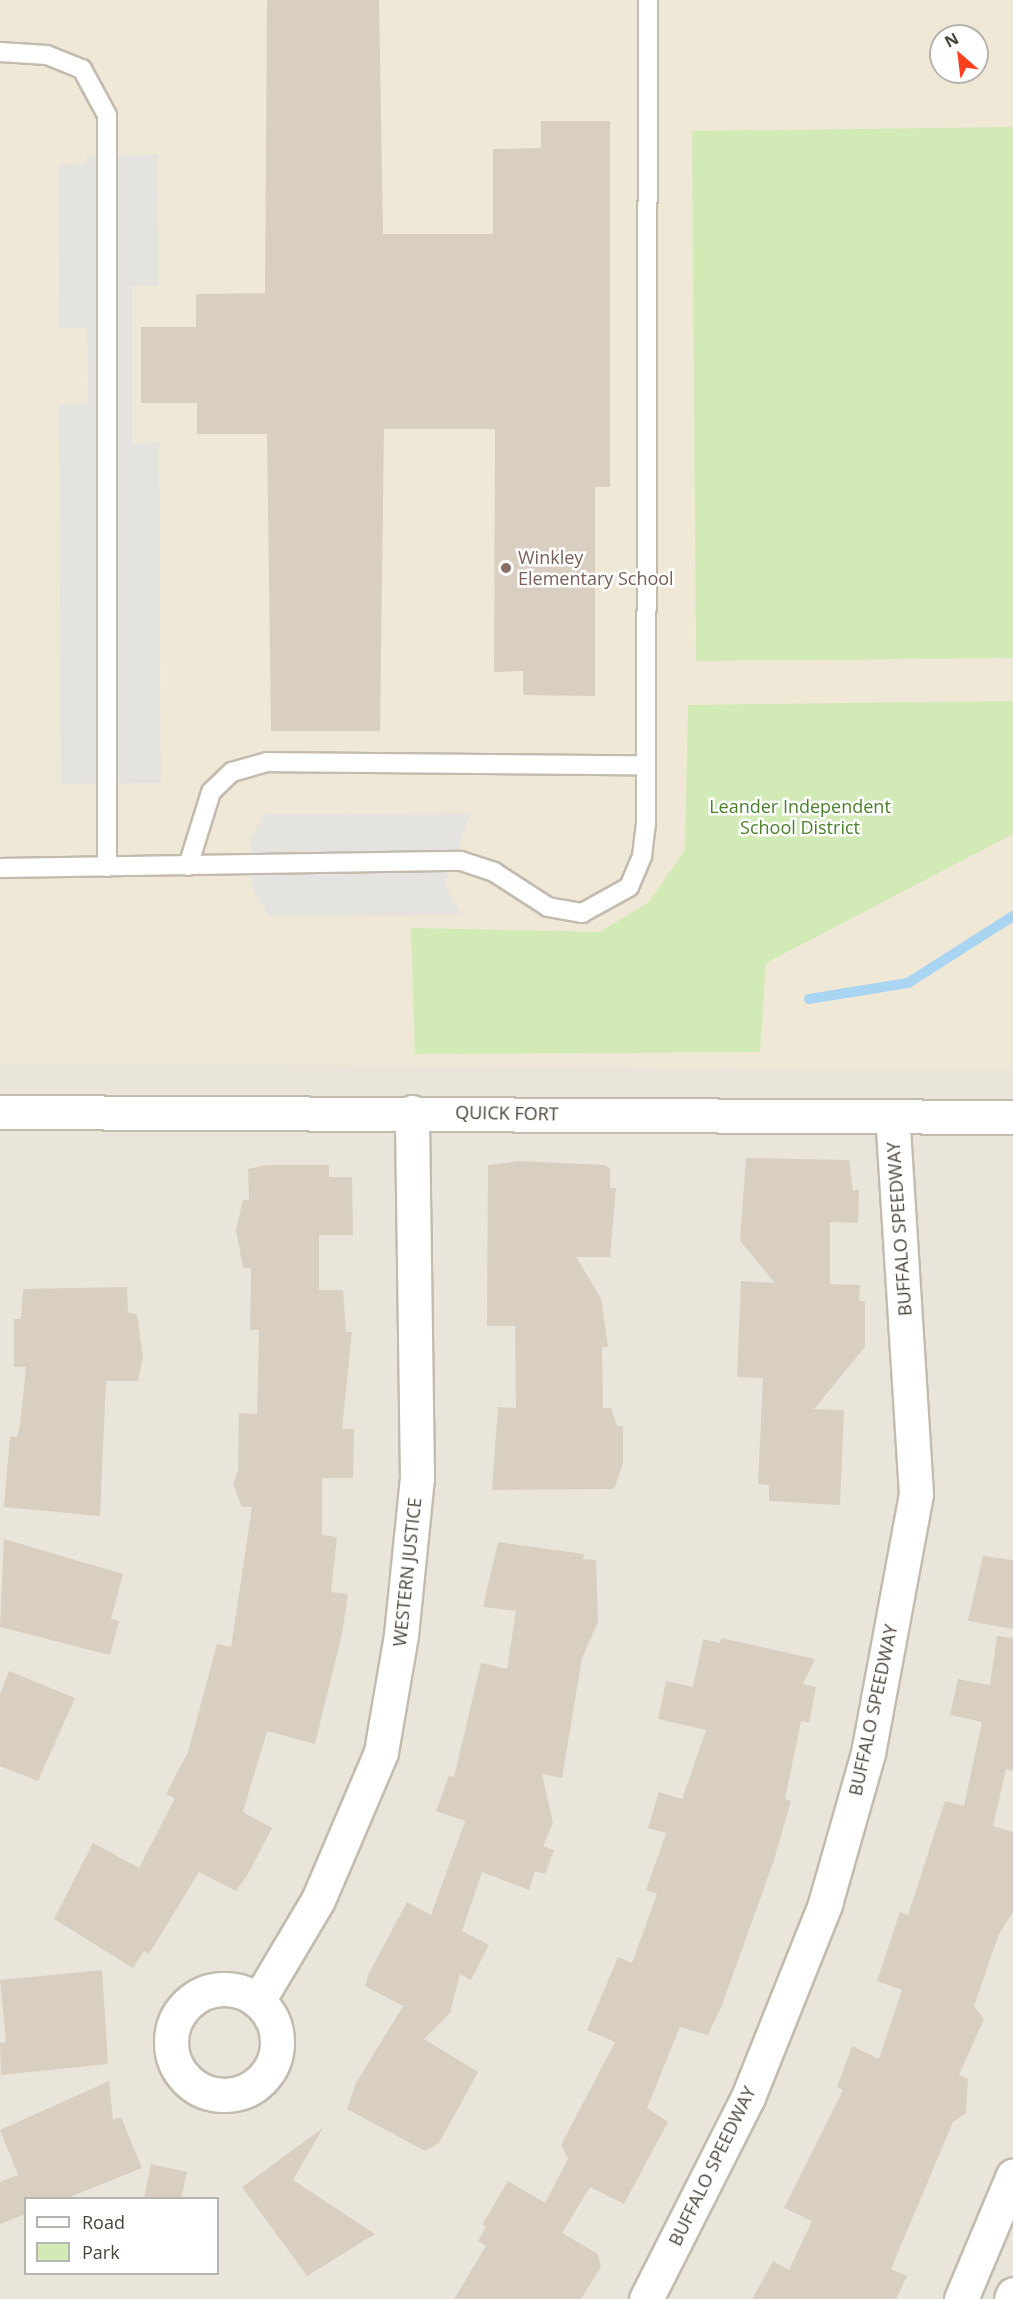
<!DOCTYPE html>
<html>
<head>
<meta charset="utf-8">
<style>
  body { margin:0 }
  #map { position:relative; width:1013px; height:2299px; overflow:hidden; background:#f6f3ec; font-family:"Open Sans",sans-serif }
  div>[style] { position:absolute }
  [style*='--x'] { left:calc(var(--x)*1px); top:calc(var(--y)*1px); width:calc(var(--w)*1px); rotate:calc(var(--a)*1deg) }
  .residential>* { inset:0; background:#eae5da }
  .education>* { inset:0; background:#efe8d6 }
  .green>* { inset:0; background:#d2eab5 }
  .parking>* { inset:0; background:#e5e3e0 }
  .stream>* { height:10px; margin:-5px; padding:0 5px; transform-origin:5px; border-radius:5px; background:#a9d4f2 }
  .building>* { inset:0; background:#d8cfc1 }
  .roads { filter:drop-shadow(2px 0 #c2bbae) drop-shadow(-2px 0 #c2bbae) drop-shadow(0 2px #c2bbae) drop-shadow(0 -2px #c2bbae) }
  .service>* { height:18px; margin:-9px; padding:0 9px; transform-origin:9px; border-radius:9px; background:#fff }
  .minor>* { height:33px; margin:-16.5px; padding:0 16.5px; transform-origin:16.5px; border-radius:16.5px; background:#fff }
  .minor>.ring { margin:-16.5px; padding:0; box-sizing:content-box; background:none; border:33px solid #fff; border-radius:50% }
  .tertiary>* { height:33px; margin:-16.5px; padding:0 16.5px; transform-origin:16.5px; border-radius:16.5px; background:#fff }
  .dots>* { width:16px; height:16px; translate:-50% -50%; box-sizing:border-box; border:3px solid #fff; border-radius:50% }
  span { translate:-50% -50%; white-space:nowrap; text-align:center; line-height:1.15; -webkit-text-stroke:5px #fff; paint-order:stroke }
  .education-label { font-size:18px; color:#785e54 }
  .left { translate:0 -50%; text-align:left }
  .park-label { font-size:18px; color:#4a7f2a }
  .street-label { font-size:18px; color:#4b4439 }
  .legend { position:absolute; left:24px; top:2197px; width:195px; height:78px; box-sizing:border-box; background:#fff; border:2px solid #b7b4b0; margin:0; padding:8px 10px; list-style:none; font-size:18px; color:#4b4439 }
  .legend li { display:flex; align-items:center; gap:12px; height:30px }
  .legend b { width:30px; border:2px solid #b7b4b0 }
  .north { position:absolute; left:929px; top:24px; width:60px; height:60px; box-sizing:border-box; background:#fff; border:2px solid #b7b4b0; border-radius:50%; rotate:332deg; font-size:16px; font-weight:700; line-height:24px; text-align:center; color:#4b4439 }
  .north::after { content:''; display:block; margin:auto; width:21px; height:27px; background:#fc3f1d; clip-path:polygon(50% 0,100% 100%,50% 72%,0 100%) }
</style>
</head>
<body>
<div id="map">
  <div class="residential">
    <i style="clip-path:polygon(evenodd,0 0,1013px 0,1013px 2299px,0 2299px,0 0,941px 36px,977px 36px,977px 72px,941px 72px,941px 36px,0 0,26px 2198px,218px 2198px,218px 2274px,26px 2274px,26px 2198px)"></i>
  </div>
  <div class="education">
    <i style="clip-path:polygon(evenodd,0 0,1013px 0,1013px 1070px,0 1063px,0 0,941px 36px,977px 36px,977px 72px,941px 72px,941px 36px)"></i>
  </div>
  <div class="green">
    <i style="clip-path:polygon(1013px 127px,1013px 658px,696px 661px,692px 131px)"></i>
    <i style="clip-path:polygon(1013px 701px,1013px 834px,766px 963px,760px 1052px,415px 1054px,411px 928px,600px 932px,649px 902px,685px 850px,688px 705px)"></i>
  </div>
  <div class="parking">
    <i style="clip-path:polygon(158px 155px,159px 286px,132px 286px,132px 443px,159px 443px,161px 783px,61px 784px,59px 405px,88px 404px,87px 328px,59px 328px,58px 165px,86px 164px,87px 156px)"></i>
    <i style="clip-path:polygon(471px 813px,445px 884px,461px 915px,269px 916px,252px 888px,250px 840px,265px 814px)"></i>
  </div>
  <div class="stream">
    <i style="--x:809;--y:999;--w:100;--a:-9.2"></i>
    <i style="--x:908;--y:983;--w:125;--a:-32.5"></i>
  </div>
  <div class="building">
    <i style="clip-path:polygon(267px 0,379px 0,383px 234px,493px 234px,493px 149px,541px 148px,541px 121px,610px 121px,610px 487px,595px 487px,595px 696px,523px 695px,523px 671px,494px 672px,495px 429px,384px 429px,380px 731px,271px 731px,267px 434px,197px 434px,197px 403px,141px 403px,141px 327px,196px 327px,196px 294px,265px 293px)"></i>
    <i style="clip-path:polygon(746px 1158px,849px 1160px,853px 1190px,859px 1190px,858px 1223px,830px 1222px,830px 1284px,860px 1285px,859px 1301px,865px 1301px,865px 1347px,814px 1409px,844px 1410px,840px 1505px,769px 1501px,769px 1485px,758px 1484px,763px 1378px,737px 1377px,741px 1281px,775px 1283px,740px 1241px)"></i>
    <i style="clip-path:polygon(520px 1161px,604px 1165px,610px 1168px,610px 1188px,616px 1188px,610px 1257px,576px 1257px,601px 1298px,608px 1347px,602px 1347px,603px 1408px,611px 1408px,617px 1426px,623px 1426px,623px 1464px,614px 1489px,492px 1490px,498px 1407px,516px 1408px,515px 1326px,487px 1326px,488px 1165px)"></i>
    <i style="clip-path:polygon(267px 1165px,329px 1165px,329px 1177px,352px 1177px,353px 1235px,319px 1235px,319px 1290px,343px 1290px,346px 1332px,352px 1332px,342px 1429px,354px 1429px,353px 1478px,322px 1478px,322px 1535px,337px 1537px,331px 1592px,348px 1594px,342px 1634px,315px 1744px,267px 1731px,243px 1812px,272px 1828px,248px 1874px,236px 1891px,199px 1872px,149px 1954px,144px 1951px,133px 1968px,54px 1919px,93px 1843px,139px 1868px,175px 1798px,166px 1794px,188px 1752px,217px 1644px,231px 1647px,252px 1507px,242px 1507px,233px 1484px,238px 1470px,239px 1413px,257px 1414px,259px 1330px,250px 1330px,251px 1268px,243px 1268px,236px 1230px,243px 1200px,249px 1200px,248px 1169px)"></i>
    <i style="clip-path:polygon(127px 1287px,128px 1312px,137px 1315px,143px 1357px,138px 1381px,106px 1381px,100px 1516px,4px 1507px,10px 1436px,17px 1437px,20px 1425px,26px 1367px,14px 1367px,14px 1319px,21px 1319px,23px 1289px)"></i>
    <i style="clip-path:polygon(4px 1539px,123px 1574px,111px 1619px,119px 1621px,110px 1655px,0 1627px)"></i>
    <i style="clip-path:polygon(498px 1542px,584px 1554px,583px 1559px,596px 1560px,598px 1622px,582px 1658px,562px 1778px,542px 1774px,553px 1823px,543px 1846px,554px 1850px,545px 1874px,535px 1871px,529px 1890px,482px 1872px,462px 1931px,489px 1945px,471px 1980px,460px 1974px,450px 2013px,424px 2039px,478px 2072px,439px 2143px,425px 2151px,347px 2109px,356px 2083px,403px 2006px,365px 1986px,369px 1973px,407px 1902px,431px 1915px,465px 1821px,436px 1811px,449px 1776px,454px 1777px,481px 1663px,507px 1669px,516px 1611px,483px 1607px)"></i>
    <i style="clip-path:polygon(983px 1556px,1013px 1560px,1013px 1629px,968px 1621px)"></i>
    <i style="clip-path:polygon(997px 1636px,1013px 1638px,1013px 1771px,1006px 1769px,993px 1826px,1013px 1832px,1013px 1912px,999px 1934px,974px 2006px,984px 2019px,959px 2075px,968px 2079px,966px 2113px,953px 2122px,891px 2269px,907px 2276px,896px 2299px,752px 2299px,773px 2261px,789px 2270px,812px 2221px,784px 2208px,843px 2090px,837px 2087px,852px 2046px,879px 2059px,902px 1990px,877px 1981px,900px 1912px,908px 1915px,945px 1801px,964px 1806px,982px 1722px,950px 1715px,958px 1679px,990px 1685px)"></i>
    <i style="clip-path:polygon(721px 1638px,815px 1659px,803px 1684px,816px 1687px,809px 1723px,801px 1721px,785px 1799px,791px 1801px,774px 1860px,722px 2005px,708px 2035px,680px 2027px,647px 2108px,668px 2122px,624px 2204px,590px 2187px,562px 2233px,598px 2254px,601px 2267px,581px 2299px,454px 2299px,486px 2246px,478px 2241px,486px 2227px,482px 2225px,508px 2181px,545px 2203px,568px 2159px,561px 2145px,615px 2042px,587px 2030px,618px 1957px,632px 1963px,657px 1894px,646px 1890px,666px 1833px,648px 1828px,659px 1792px,682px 1799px,706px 1730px,658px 1719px,666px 1681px,693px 1687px,703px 1639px,720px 1643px)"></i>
    <i style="clip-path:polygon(9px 1671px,75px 1698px,38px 1781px,0 1766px,0 1694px)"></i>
    <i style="clip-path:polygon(102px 1970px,108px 2064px,1px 2075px,0 2043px,6px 2042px,0 1980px)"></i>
    <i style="clip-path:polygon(109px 2081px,113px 2120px,121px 2117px,142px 2168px,65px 2199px,26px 2199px,26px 2214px,0 2224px,0 2182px,18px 2175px,0 2130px)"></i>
    <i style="clip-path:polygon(323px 2128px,293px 2180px,375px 2234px,307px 2276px,242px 2187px)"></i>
    <i style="clip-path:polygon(151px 2164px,187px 2172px,181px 2199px,144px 2199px)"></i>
  </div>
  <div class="roads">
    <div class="service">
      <i style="--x:0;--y:52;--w:47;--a:3.7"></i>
      <i style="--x:47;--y:55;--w:38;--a:22"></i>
      <i style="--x:82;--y:69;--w:52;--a:61.5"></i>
      <i style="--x:107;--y:115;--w:752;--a:90"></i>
      <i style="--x:188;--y:866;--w:77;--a:-72.7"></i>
      <i style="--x:211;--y:792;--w:29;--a:-44"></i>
      <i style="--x:232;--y:772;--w:36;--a:-16"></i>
      <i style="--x:267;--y:762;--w:378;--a:0.5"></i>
      <i style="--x:0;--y:868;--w:461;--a:-0.9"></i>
      <i style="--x:461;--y:861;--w:35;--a:18"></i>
      <i style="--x:494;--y:872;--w:64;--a:32.9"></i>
      <i style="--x:548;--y:907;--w:35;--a:10"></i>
      <i style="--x:582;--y:913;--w:54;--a:-29"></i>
      <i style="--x:629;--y:887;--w:34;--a:-67"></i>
      <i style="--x:642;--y:856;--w:32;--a:-83"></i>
      <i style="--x:646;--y:824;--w:824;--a:-89.86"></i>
    </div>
    <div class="minor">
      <i style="--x:0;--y:1112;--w:1013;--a:0.28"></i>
      <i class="ring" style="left:171px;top:1989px;width:73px;height:73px"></i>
      <i style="--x:258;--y:2001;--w:117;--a:-59.3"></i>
      <i style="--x:318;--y:1900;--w:161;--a:-66.9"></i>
      <i style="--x:381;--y:1752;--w:119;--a:-80.3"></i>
      <i style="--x:401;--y:1635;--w:158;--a:-84.2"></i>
      <i style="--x:417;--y:1478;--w:366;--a:-90.8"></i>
      <i style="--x:646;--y:2299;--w:226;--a:-63.2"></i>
      <i style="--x:748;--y:2097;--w:208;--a:-68.2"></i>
      <i style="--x:825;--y:1904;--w:157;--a:-74.1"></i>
      <i style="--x:868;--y:1753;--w:263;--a:-79.5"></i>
      <i style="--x:916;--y:1494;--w:378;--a:-93.6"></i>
    </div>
    <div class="tertiary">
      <i style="--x:961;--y:2299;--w:134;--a:-67.2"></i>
      <i style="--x:1011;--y:2299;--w:5;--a:-68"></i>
    </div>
  </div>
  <div class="dots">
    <i style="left:506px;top:568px;background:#8d6e63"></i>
  </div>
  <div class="education-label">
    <span class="left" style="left:518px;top:568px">Winkley<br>Elementary School</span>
  </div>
  <div class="park-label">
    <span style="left:800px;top:817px">Leander Independent<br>School District</span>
  </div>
  <div class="street-label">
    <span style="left:507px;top:1113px;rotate:1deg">QUICK FORT</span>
    <span style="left:899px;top:1229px;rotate:-94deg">BUFFALO SPEEDWAY</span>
    <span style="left:407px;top:1572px;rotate:-84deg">WESTERN JUSTICE</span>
    <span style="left:873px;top:1710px;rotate:-78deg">BUFFALO SPEEDWAY</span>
    <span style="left:712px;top:2166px;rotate:-64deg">BUFFALO SPEEDWAY</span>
  </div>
  <ul class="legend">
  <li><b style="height:8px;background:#fff"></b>Road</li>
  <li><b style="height:16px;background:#d2eab5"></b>Park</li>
  </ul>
  <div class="north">N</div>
</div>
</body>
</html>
